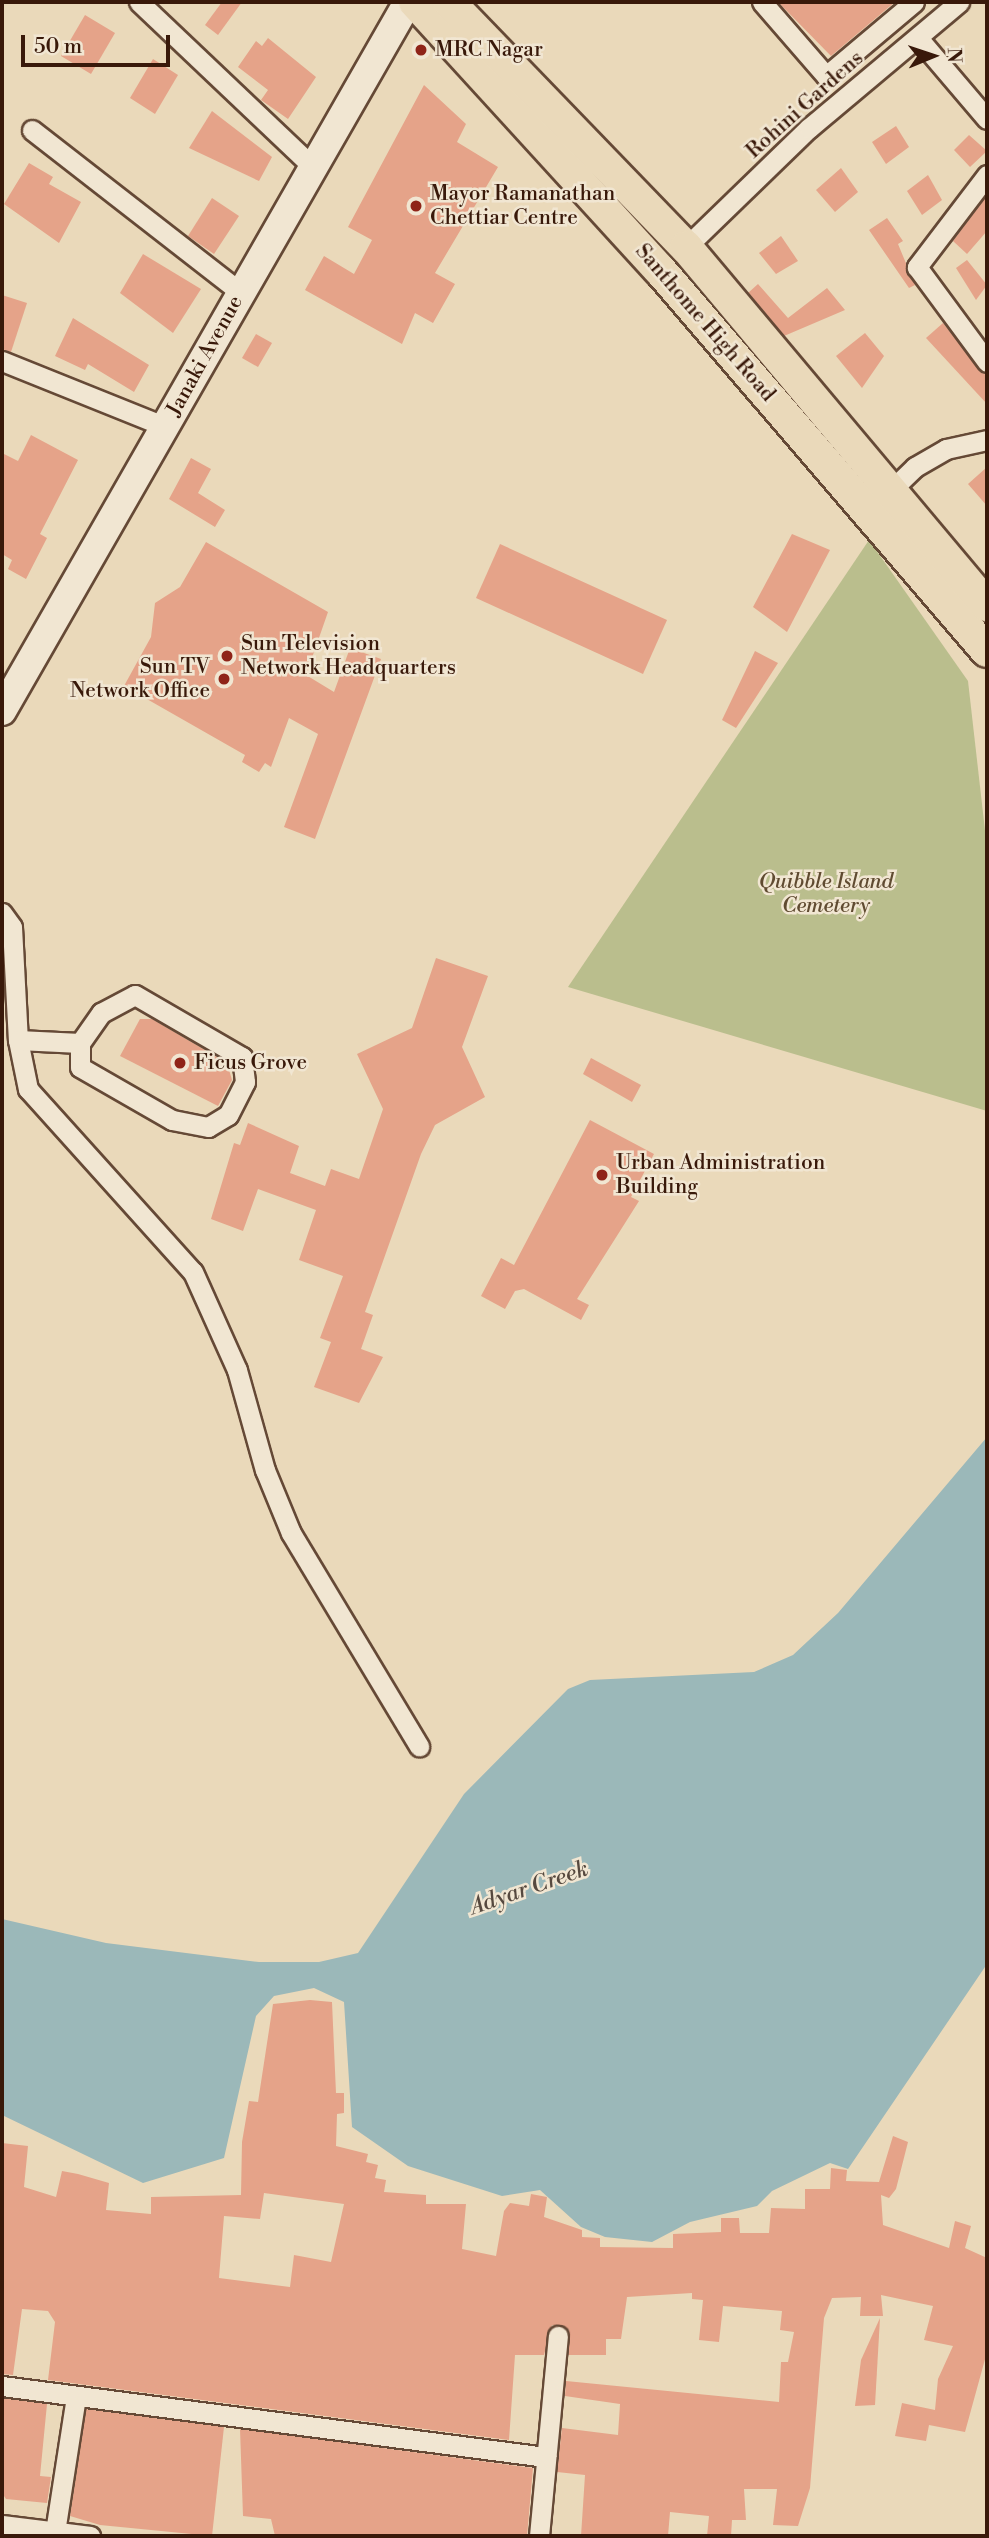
<!DOCTYPE html>
<html>
<head>
<meta charset="utf-8">
<style>
  body { margin:0 }
  #map { position:relative; width:989px; height:2538px; overflow:hidden; background:#ead9ba; font-family:"Libre Bodoni",serif }
  div>[style] { position:absolute }
  [style*='--x'] { left:calc(var(--x)*1px); top:calc(var(--y)*1px); width:calc(var(--w)*1px); rotate:calc(var(--a)*1deg) }
  .green>* { inset:0; background:#babe8d }
  .water>* { inset:0; background:#9bb8b9 }
  .building>* { inset:0; background:#e5a389 }
  .roads { filter:drop-shadow(2px 0 #654936) drop-shadow(-2px 0 #654936) drop-shadow(0 2px #654936) drop-shadow(0 -2px #654936) }
  .street>* { height:19px; margin:-9.5px; padding:0 9.5px; transform-origin:9.5px; border-radius:9.5px; background:#f1e6d2 }
  .secondary>* { height:28px; margin:-14px; padding:0 14px; transform-origin:14px; border-radius:14px; background:#f1e6d2 }
  .primary>* { height:32px; margin:-16px; padding:0 16px; transform-origin:16px; border-radius:16px; background:#ead9ba }
  .dots>* { width:19px; height:19px; translate:-50% -50%; box-sizing:border-box; border:4px solid #f1e6d2; border-radius:50% }
  span { translate:-50% -50%; white-space:nowrap; text-align:center; line-height:1.15; -webkit-text-stroke:5px #f1e6d2; paint-order:stroke }
  .poi-label { font-size:21px; color:#39190a }
  .left { translate:0 -50%; text-align:left }
  .right { translate:-100% -50%; text-align:right }
  .street-label { font-size:21px; color:#39190a }
  .park-label { font-size:21px; color:#604b31; font-style:italic }
  .water-label { font-size:23px; color:#56493f; font-style:italic }
  .frame { position:absolute; inset:0; border:4px solid #39190a; pointer-events:none }
  .north { position:absolute; left:898px; top:21px; width:70px; height:70px; -webkit-text-stroke:5px #f1e6d2; paint-order:stroke; rotate:88deg; font-size:19px; font-weight:700; line-height:28px; text-align:center; color:#39190a }
  .north::after { content:''; display:block; margin:auto; width:24px; height:32px; background:#39190a; clip-path:polygon(50% 0,100% 100%,50% 72%,0 100%) }
  .scale { position:absolute; left:21px; top:35px; width:149px; height:32px; box-sizing:border-box; border:4px solid #39190a; border-top:0; padding-left:9px; font-size:21px; line-height:24px; white-space:nowrap; color:#39190a; -webkit-text-stroke:5px #f1e6d2; paint-order:stroke }
</style>
</head>
<body>
<div id="map">
  <div class="green">
    <i style="clip-path:polygon(869px 540px,968px 681px,987px 848px,987px 1111px,568px 987px)"></i>
  </div>
  <div class="water">
    <i style="clip-path:polygon(987px 1437px,987px 1964px,848px 2169px,830px 2163px,772px 2191px,757px 2206px,690px 2222px,652px 2242px,605px 2237px,581px 2227px,540px 2190px,502px 2196px,408px 2166px,352px 2127px,344px 2002px,314px 1988px,274px 1996px,256px 2016px,224px 2158px,143px 2183px,2px 2115px,2px 1919px,106px 1943px,259px 1962px,319px 1962px,358px 1953px,464px 1794px,568px 1689px,590px 1680px,754px 1672px,793px 1655px,838px 1613px)"></i>
  </div>
  <div class="building">
    <i style="clip-path:polygon(222px 2px,242px 2px,218px 35px,205px 25px)"></i>
    <i style="clip-path:polygon(778px 2px,895px 2px,831px 56px)"></i>
    <i style="clip-path:polygon(85px 15px,115px 33px,91px 74px,61px 56px)"></i>
    <i style="clip-path:polygon(268px 38px,316px 77px,288px 119px,261px 100px,268px 90px,238px 67px,256px 41px,262px 46px)"></i>
    <i style="clip-path:polygon(153px 59px,178px 75px,155px 114px,130px 98px)"></i>
    <i style="clip-path:polygon(424px 85px,466px 124px,457px 142px,498px 167px,435px 273px,455px 284px,433px 323px,415px 313px,402px 344px,305px 290px,324px 256px,354px 274px,372px 240px,348px 227px)"></i>
    <i style="clip-path:polygon(212px 111px,272px 157px,259px 181px,189px 148px)"></i>
    <i style="clip-path:polygon(896px 126px,909px 147px,886px 164px,872px 142px)"></i>
    <i style="clip-path:polygon(969px 135px,987px 151px,970px 167px,954px 150px)"></i>
    <i style="clip-path:polygon(29px 163px,53px 177px,49px 184px,81px 202px,59px 243px,4px 204px)"></i>
    <i style="clip-path:polygon(841px 168px,858px 192px,835px 212px,816px 190px)"></i>
    <i style="clip-path:polygon(928px 175px,942px 200px,922px 215px,907px 191px)"></i>
    <i style="clip-path:polygon(987px 195px,987px 231px,967px 254px,953px 241px)"></i>
    <i style="clip-path:polygon(212px 198px,239px 216px,214px 254px,188px 236px)"></i>
    <i style="clip-path:polygon(887px 218px,903px 241px,898px 244px,915px 285px,909px 288px,869px 230px)"></i>
    <i style="clip-path:polygon(781px 236px,798px 261px,776px 274px,759px 253px)"></i>
    <i style="clip-path:polygon(143px 254px,201px 289px,173px 333px,120px 293px)"></i>
    <i style="clip-path:polygon(967px 260px,987px 285px,976px 300px,956px 268px)"></i>
    <i style="clip-path:polygon(758px 284px,788px 318px,827px 288px,845px 310px,784px 336px,748px 293px)"></i>
    <i style="clip-path:polygon(2px 295px,27px 303px,11px 352px,2px 349px)"></i>
    <i style="clip-path:polygon(73px 318px,149px 365px,134px 392px,88px 364px,85px 370px,55px 356px)"></i>
    <i style="clip-path:polygon(943px 323px,987px 377px,987px 404px,926px 338px)"></i>
    <i style="clip-path:polygon(865px 333px,884px 356px,862px 388px,836px 356px)"></i>
    <i style="clip-path:polygon(256px 334px,272px 343px,258px 367px,242px 358px)"></i>
    <i style="clip-path:polygon(31px 435px,78px 460px,40px 534px,47px 538px,26px 579px,8px 569px,12px 560px,2px 554px,2px 453px,18px 461px)"></i>
    <i style="clip-path:polygon(191px 458px,211px 469px,198px 493px,225px 510px,215px 527px,169px 499px)"></i>
    <i style="clip-path:polygon(987px 467px,987px 506px,968px 484px)"></i>
    <i style="clip-path:polygon(792px 534px,830px 550px,787px 632px,753px 607px)"></i>
    <i style="clip-path:polygon(206px 542px,328px 612px,306px 675px,334px 692px,350px 648px,381px 659px,315px 839px,284px 827px,318px 734px,289px 718px,271px 767px,265px 763px,259px 772px,242px 762px,245px 755px,124px 686px,151px 637px,155px 603px,180px 587px)"></i>
    <i style="clip-path:polygon(500px 544px,667px 620px,643px 674px,476px 598px)"></i>
    <i style="clip-path:polygon(755px 651px,778px 663px,736px 728px,722px 720px)"></i>
    <i style="clip-path:polygon(436px 958px,488px 976px,462px 1047px,485px 1097px,435px 1125px,421px 1154px,365px 1312px,373px 1315px,361px 1349px,383px 1357px,359px 1403px,314px 1387px,331px 1342px,320px 1338px,343px 1276px,299px 1260px,316px 1210px,258px 1189px,243px 1231px,211px 1219px,234px 1143px,240px 1145px,248px 1123px,299px 1146px,290px 1173px,325px 1186px,331px 1169px,359px 1179px,383px 1109px,357px 1054px,412px 1028px)"></i>
    <i style="clip-path:polygon(140px 1019px,152px 1019px,227px 1063px,232px 1080px,218px 1106px,120px 1056px)"></i>
    <i style="clip-path:polygon(591px 1058px,641px 1085px,632px 1102px,583px 1074px)"></i>
    <i style="clip-path:polygon(590px 1120px,654px 1154px,631px 1197px,639px 1201px,577px 1299px,589px 1305px,581px 1320px,524px 1289px,515px 1291px,505px 1309px,481px 1296px,501px 1258px,514px 1265px)"></i>
    <i style="clip-path:polygon(evenodd,310px 2000px,332px 2002px,336px 2093px,344px 2093px,344px 2113px,337px 2114px,336px 2146px,368px 2154px,366px 2162px,378px 2165px,375px 2178px,386px 2180px,384px 2192px,426px 2195px,426px 2204px,466px 2204px,462px 2249px,496px 2256px,504px 2211px,510px 2203px,529px 2206px,531px 2194px,547px 2197px,544px 2217px,582px 2230px,582px 2237px,600px 2238px,600px 2247px,673px 2248px,673px 2234px,721px 2232px,721px 2218px,739px 2218px,740px 2233px,769px 2233px,771px 2208px,805px 2209px,805px 2189px,830px 2189px,831px 2168px,847px 2170px,846px 2181px,879px 2182px,893px 2136px,908px 2142px,896px 2189px,889px 2198px,881px 2195px,883px 2225px,949px 2248px,955px 2221px,971px 2226px,965px 2248px,987px 2258px,987px 2352px,965px 2432px,929px 2425px,926px 2441px,895px 2436px,902px 2403px,935px 2410px,938px 2379px,953px 2346px,924px 2340px,933px 2306px,881px 2295px,883px 2316px,860px 2316px,861px 2297px,832px 2298px,824px 2318px,810px 2488px,798px 2526px,773px 2525px,777px 2489px,744px 2489px,746px 2520px,732px 2520px,731px 2536px,707px 2536px,709px 2516px,670px 2512px,668px 2536px,581px 2536px,585px 2475px,557px 2472px,562px 2428px,618px 2435px,620px 2404px,565px 2396px,566px 2381px,779px 2402px,781px 2362px,788px 2362px,794px 2332px,780px 2330px,782px 2311px,723px 2306px,719px 2342px,699px 2340px,703px 2300px,692px 2299px,692px 2293px,627px 2297px,621px 2339px,606px 2339px,606px 2355px,568px 2355px,569px 2330px,552px 2325px,544px 2355px,515px 2355px,509px 2440px,48px 2380px,55px 2322px,48px 2311px,22px 2309px,13px 2375px,2px 2374px,2px 2143px,28px 2146px,24px 2187px,56px 2197px,62px 2171px,78px 2174px,109px 2183px,106px 2210px,151px 2214px,151px 2197px,241px 2195px,242px 2142px,249px 2101px,258px 2102px,273px 2004px,310px 2000px,264px 2193px,344px 2204px,331px 2262px,294px 2255px,290px 2287px,219px 2278px,224px 2216px,260px 2219px,264px 2193px)"></i>
    <i style="clip-path:polygon(880px 2318px,875px 2405px,855px 2406px,861px 2360px)"></i>
    <i style="clip-path:polygon(2px 2398px,47px 2404px,40px 2476px,51px 2477px,47px 2503px,6px 2499px,2px 2493px)"></i>
    <i style="clip-path:polygon(86px 2409px,224px 2427px,212px 2536px,100px 2525px,70px 2516px)"></i>
    <i style="clip-path:polygon(240px 2429px,533px 2468px,527px 2536px,275px 2536px,271px 2519px,243px 2516px)"></i>
  </div>
  <div class="roads">
    <div class="street">
      <i style="--x:139;--y:2;--w:237;--a:43.5"></i>
      <i style="--x:762;--y:2;--w:98;--a:49.1"></i>
      <i style="--x:826;--y:76;--w:115;--a:-40.1"></i>
      <i style="--x:918;--y:38;--w:106;--a:49.6"></i>
      <i style="--x:32;--y:130;--w:264;--a:37.9"></i>
      <i style="--x:987;--y:175;--w:116;--a:127.3"></i>
      <i style="--x:917;--y:267;--w:118;--a:53.6"></i>
      <i style="--x:686;--y:247;--w:171;--a:-44.1"></i>
      <i style="--x:809;--y:128;--w:196;--a:-40"></i>
      <i style="--x:2;--y:361;--w:177;--a:21.9"></i>
      <i style="--x:884;--y:497;--w:43;--a:-44.1"></i>
      <i style="--x:915;--y:467;--w:36;--a:-30"></i>
      <i style="--x:946;--y:449;--w:42;--a:-12.4"></i>
      <i style="--x:2;--y:913;--w:17;--a:54"></i>
      <i style="--x:12;--y:927;--w:113;--a:87"></i>
      <i style="--x:18;--y:1040;--w:50;--a:78.5"></i>
      <i style="--x:28;--y:1089;--w:246;--a:48"></i>
      <i style="--x:193;--y:1272;--w:107;--a:65.8"></i>
      <i style="--x:237;--y:1370;--w:104;--a:74.4"></i>
      <i style="--x:265;--y:1470;--w:68;--a:67.6"></i>
      <i style="--x:291;--y:1533;--w:249;--a:59"></i>
      <i style="--x:18;--y:1040;--w:62;--a:2.8"></i>
      <i style="--x:80;--y:1043;--w:37;--a:-55"></i>
      <i style="--x:101;--y:1013;--w:38;--a:-28"></i>
      <i style="--x:135;--y:995;--w:124;--a:30.1"></i>
      <i style="--x:242;--y:1057;--w:25;--a:83"></i>
      <i style="--x:245;--y:1082;--w:37;--a:117"></i>
      <i style="--x:228;--y:1115;--w:23;--a:149"></i>
      <i style="--x:208;--y:1127;--w:37;--a:-169"></i>
      <i style="--x:172;--y:1120;--w:106;--a:-150.1"></i>
      <i style="--x:80;--y:1067;--w:24;--a:-90"></i>
      <i style="--x:2;--y:2386;--w:549;--a:7.44"></i>
      <i style="--x:2;--y:2525;--w:89;--a:7.1"></i>
      <i style="--x:55;--y:2532;--w:137;--a:-81.2"></i>
      <i style="--x:539;--y:2536;--w:201;--a:-84.6"></i>
    </div>
    <div class="secondary">
      <i style="--x:2;--y:711;--w:817;--a:-60.2"></i>
    </div>
    <div class="primary">
      <i style="--x:415;--y:2;--w:363;--a:47.6"></i>
      <i style="--x:660;--y:270;--w:502;--a:49.36"></i>
      <i style="--x:449;--y:2;--w:341;--a:46"></i>
      <i style="--x:686;--y:247;--w:468;--a:50"></i>
    </div>
  </div>
  <div class="dots">
    <i style="left:421px;top:50px;background:#8f2418"></i>
    <i style="left:416px;top:206px;background:#8f2418"></i>
    <i style="left:227px;top:656px;background:#8f2418"></i>
    <i style="left:224px;top:679px;background:#8f2418"></i>
    <i style="left:180px;top:1063px;background:#8f2418"></i>
    <i style="left:602px;top:1175px;background:#8f2418"></i>
  </div>
  <div class="poi-label">
    <span class="left" style="left:435px;top:50px">MRC Nagar</span>
    <span class="left" style="left:430px;top:206px">Mayor Ramanathan<br>Chettiar Centre</span>
    <span class="left" style="left:241px;top:656px">Sun Television<br>Network Headquarters</span>
    <span class="right" style="left:210px;top:679px">Sun TV<br>Network Office</span>
    <span class="left" style="left:194px;top:1063px">Ficus Grove</span>
    <span class="left" style="left:616px;top:1175px">Urban Administration<br>Building</span>
  </div>
  <div class="street-label">
    <span style="left:805px;top:105px;rotate:-42deg">Rohini Gardens</span>
    <span style="left:705px;top:323px;rotate:49deg">Santhome High Road</span>
    <span style="left:205px;top:356px;rotate:-61deg">Janaki Avenue</span>
  </div>
  <div class="park-label">
    <span style="left:826px;top:894px">Quibble Island<br>Cemetery</span>
  </div>
  <div class="water-label">
    <span style="left:529px;top:1888px;rotate:-19deg">Adyar Creek</span>
  </div>
  <div class="frame"></div>
  <div class="north">N</div>
  <div class="scale">50 m</div>
</div>
</body>
</html>
